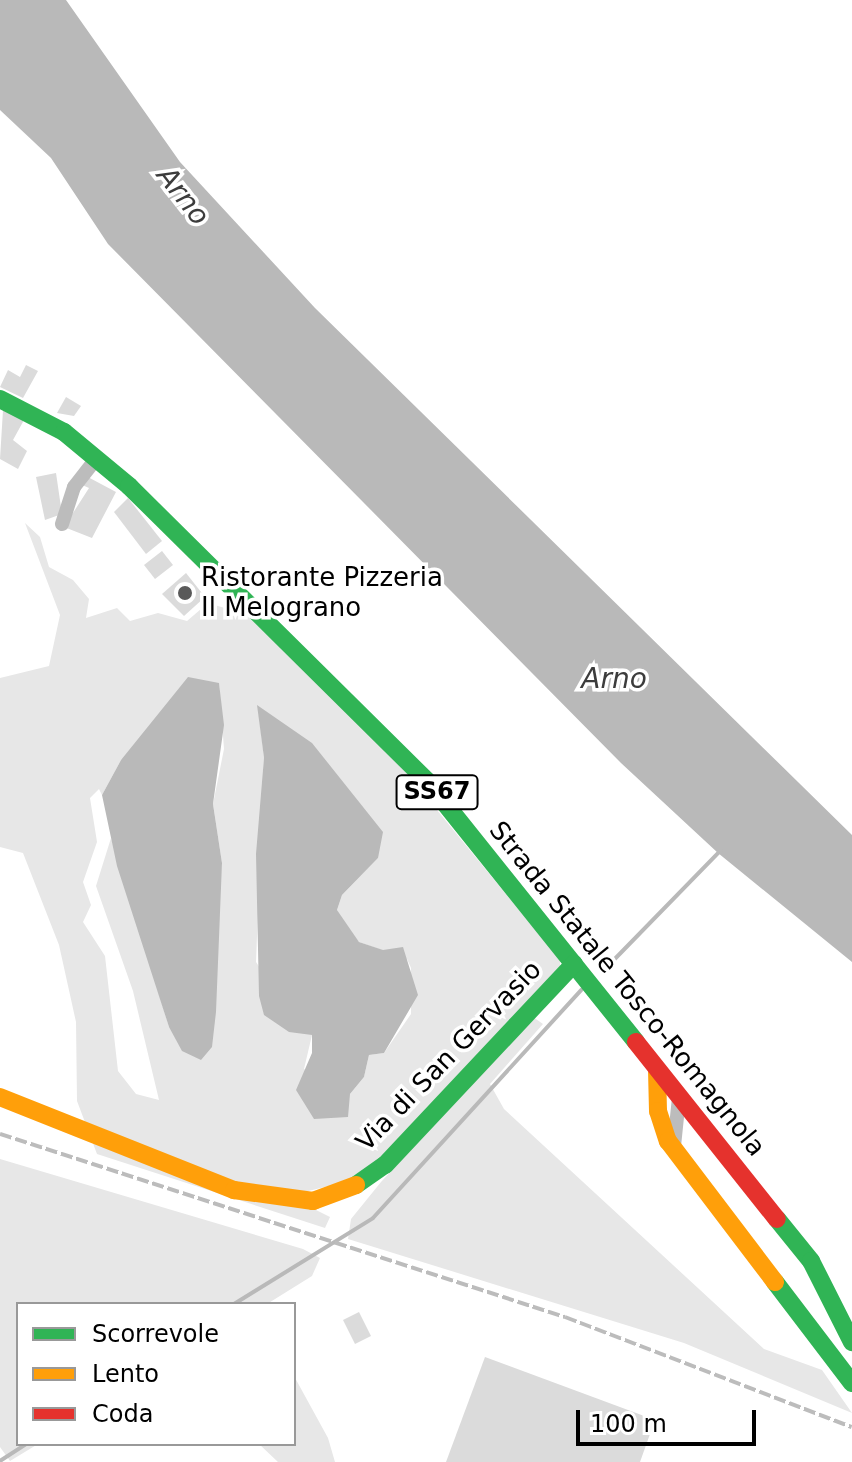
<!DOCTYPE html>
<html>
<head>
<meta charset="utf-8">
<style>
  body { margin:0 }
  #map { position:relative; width:852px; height:1462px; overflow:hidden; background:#fff; font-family:"DejaVu Sans",sans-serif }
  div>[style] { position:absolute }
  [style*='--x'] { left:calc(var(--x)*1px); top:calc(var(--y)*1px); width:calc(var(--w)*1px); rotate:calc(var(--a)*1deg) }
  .green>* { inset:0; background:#e7e7e7 }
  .water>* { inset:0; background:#b9b9b9 }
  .stream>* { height:4px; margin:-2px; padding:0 2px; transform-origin:2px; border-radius:2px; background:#b9b9b9 }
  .building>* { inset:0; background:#dbdbdb }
  .street>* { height:14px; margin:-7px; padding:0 7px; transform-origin:7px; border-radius:7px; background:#bcbcbc }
  .fast>* { height:18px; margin:-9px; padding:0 9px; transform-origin:9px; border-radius:9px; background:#30b455 }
  .slow>* { height:18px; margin:-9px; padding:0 9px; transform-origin:9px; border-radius:9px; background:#ff9f0a }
  .jam>* { height:18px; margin:-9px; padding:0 9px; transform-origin:9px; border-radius:9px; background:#e5322d }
  .rail>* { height:4px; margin-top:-2px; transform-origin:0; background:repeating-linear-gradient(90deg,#bcbcbc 0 12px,transparent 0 16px) }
  .dots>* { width:22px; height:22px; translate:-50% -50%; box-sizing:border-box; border:4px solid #fff; border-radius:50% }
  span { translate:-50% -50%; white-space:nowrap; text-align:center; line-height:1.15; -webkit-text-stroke:7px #fff; paint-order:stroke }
  .shield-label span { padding:2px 6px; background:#fff; border:2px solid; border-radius:6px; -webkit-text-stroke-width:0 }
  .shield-label { font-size:24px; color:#000; font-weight:700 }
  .poi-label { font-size:26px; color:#000 }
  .left { translate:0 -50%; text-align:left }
  .street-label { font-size:26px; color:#000 }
  .water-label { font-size:28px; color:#3c3c3c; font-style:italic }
  .legend { position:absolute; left:16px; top:1302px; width:280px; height:144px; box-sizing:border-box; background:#fff; border:2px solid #999; margin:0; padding:10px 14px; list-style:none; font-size:24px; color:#000 }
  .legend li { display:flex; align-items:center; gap:16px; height:40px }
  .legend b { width:40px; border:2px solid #999 }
  .scale { position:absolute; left:576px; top:1410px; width:180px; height:36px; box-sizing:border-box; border:4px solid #000; border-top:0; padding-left:10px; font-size:24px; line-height:28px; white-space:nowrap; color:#000; -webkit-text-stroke:6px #fff; paint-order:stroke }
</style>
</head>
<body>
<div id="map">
  <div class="green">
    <i style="clip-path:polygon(evenodd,25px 523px,40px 537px,49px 567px,73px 580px,89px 599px,86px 618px,117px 608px,130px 621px,158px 613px,187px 621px,208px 603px,245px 614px,382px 743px,560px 960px,560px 968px,379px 1160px,345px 1182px,288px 1196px,330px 1217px,325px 1228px,97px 1154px,77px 1101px,76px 1022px,59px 945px,23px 853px,0 847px,0 678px,49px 666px,60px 615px,25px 523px,219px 683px,224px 749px,213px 804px,222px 863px,217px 910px,169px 1027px,111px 838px,96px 886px,133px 991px,159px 1100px,136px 1094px,118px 1071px,105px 956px,83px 922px,91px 905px,83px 882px,97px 842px,90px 798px,99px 789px,102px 795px,121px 760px,219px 683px,25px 523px,258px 707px,378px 858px,342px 895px,337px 910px,344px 925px,359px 942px,407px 959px,411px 968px,411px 1014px,384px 1053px,369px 1055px,364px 1077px,350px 1094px,304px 1069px,312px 1035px,301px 1030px,256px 962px,264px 758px,258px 707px)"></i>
    <i style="clip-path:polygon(533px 1017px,543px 1024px,490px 1084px,504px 1109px,764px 1349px,822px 1370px,852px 1413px,684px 1343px,348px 1239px,351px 1219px,381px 1182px)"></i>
    <i style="clip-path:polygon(0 1159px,303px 1249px,320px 1258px,312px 1276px,267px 1304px,18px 1304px,18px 1444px,38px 1444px,10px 1461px,0 1447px)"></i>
    <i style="clip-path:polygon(294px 1376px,328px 1438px,335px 1462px,278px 1462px,259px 1444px,294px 1444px)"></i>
  </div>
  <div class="water">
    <i style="clip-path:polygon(0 0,66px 0,180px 162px,315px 308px,852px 835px,852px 962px,718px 853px,621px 763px,108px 244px,51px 158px,0 110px)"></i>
    <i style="clip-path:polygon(188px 677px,219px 683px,224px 725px,213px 804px,222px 863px,216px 1012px,212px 1047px,201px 1060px,182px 1051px,169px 1027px,117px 866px,102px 795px,121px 760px)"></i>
    <i style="clip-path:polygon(257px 705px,312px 743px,383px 832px,378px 858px,342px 895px,337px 910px,359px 942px,383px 950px,403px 947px,418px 995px,384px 1053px,369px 1055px,364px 1077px,350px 1094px,348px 1117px,314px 1119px,296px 1090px,312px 1053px,312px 1035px,289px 1032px,264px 1015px,259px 996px,256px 854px,264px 758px)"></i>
  </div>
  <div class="stream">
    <i style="--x:605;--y:969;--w:166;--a:-45.7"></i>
    <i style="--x:234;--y:1304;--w:163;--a:-31.7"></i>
    <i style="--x:373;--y:1218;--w:309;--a:-47.6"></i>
    <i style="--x:0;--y:1461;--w:31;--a:-33"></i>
  </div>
  <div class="building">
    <i style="clip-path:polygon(26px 365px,38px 371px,23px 398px,0 387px,8px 370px,20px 377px)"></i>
    <i style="clip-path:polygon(66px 397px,81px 406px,74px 416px,57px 413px)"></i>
    <i style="clip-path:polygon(3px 410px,24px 420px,13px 440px,27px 451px,18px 469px,0 459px)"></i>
    <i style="clip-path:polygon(56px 473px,62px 514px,45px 520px,36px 477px)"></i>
    <i style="clip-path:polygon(86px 476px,116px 492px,92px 538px,64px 527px,89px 488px,80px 484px)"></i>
    <i style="clip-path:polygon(128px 498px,162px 541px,146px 554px,114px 512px)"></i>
    <i style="clip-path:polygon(162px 551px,173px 565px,155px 579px,144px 565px)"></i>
    <i style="clip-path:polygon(186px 573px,205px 597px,184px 616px,162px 594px)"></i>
    <i style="clip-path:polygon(359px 1312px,371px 1336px,355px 1344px,343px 1320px)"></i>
    <i style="clip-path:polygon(485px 1357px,655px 1420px,640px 1462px,446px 1462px)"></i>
  </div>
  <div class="street">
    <i style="--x:62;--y:524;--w:39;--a:-72"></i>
    <i style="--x:74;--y:487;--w:37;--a:-52"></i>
    <i style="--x:674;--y:1146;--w:48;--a:-84.1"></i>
  </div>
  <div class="fast">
    <i style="--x:0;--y:399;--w:72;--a:27.3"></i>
    <i style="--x:64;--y:432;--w:85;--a:39.7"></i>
    <i style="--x:129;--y:486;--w:419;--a:44.7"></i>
    <i style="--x:427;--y:781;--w:334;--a:51.3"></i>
    <i style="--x:356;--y:1185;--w:35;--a:-35"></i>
    <i style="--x:385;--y:1165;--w:276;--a:-46.8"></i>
    <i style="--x:777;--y:1219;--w:54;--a:51"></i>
    <i style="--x:811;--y:1261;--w:91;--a:63.2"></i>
    <i style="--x:775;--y:1282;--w:127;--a:52.7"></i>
  </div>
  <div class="slow">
    <i style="--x:657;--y:1070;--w:41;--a:88.6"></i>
    <i style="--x:658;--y:1111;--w:32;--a:72"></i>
    <i style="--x:668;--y:1141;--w:177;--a:52.8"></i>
    <i style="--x:0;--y:1097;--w:252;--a:21.7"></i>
    <i style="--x:234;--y:1190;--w:80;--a:7.9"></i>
    <i style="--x:313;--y:1201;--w:46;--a:-20.4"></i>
  </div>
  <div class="jam">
    <i style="--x:636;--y:1042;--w:226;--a:51.5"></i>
  </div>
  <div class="rail">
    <i style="--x:0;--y:1134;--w:594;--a:17.95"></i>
    <i style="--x:565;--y:1317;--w:307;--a:21"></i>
  </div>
  <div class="dots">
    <i style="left:185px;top:593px;background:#595959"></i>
  </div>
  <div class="shield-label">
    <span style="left:437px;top:792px">SS67</span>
  </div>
  <div class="poi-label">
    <span class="left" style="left:201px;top:593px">Ristorante Pizzeria<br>Il Melograno</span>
  </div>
  <div class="street-label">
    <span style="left:627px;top:989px;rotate:51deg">Strada Statale Tosco-Romagnola</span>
    <span style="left:449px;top:1056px;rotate:-46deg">Via di San Gervasio</span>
  </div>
  <div class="water-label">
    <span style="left:183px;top:196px;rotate:52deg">Arno</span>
    <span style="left:614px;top:679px">Arno</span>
  </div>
  <ul class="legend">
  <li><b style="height:10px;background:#30b455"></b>Scorrevole</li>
  <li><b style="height:10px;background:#ff9f0a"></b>Lento</li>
  <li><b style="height:10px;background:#e5322d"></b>Coda</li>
  </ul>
  <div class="scale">100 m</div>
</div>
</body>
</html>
